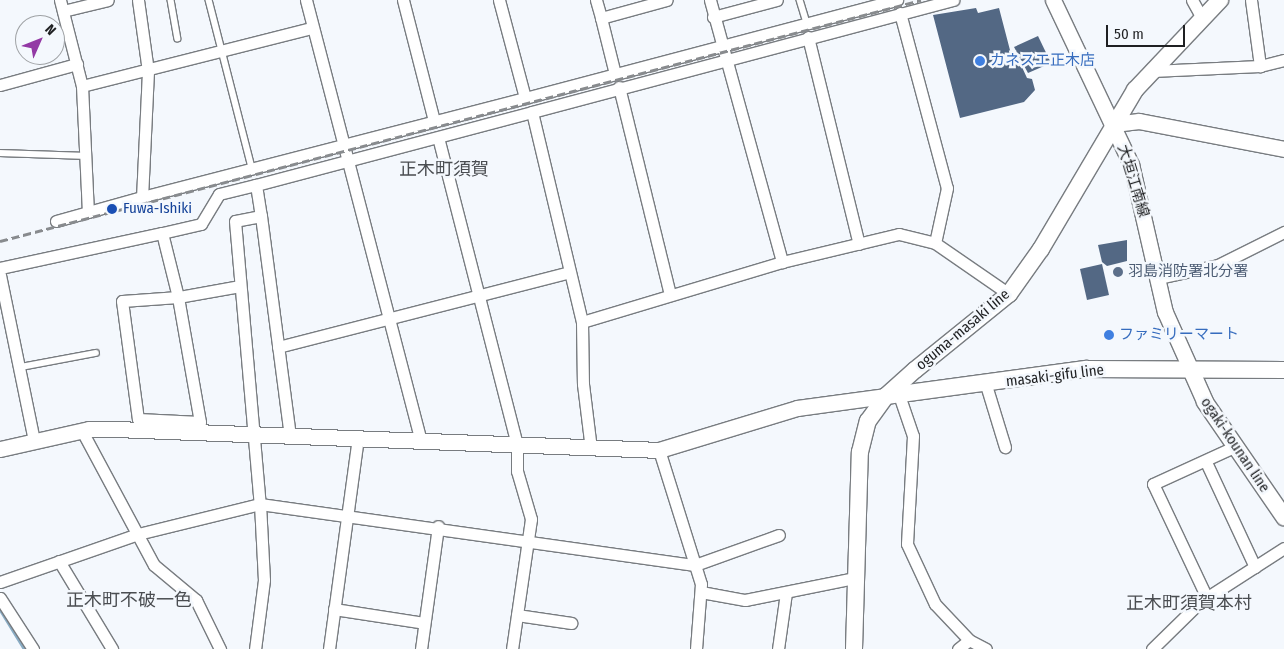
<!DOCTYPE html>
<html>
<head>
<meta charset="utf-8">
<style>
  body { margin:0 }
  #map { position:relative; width:1284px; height:649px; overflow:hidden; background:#f4f8fd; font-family:"Fira Sans Condensed","Noto Sans JP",sans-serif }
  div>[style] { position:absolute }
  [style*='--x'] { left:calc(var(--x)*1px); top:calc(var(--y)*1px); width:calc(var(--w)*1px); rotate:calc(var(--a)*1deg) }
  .stream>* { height:3px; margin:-1.5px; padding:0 1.5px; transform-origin:1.5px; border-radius:1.5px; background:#89acc4 }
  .building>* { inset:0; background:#536884 }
  .roads { filter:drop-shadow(1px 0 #787c80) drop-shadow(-1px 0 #787c80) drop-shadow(0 1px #787c80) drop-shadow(0 -1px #787c80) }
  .service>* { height:5.5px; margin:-2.75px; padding:0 2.75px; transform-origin:2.75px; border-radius:2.75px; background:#fff }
  .minor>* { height:11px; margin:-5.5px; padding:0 5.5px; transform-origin:5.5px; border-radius:5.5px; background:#fff }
  .tertiary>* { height:15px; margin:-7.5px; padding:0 7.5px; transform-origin:7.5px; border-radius:7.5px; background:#fff }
  .secondary>* { height:16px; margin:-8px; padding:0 8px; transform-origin:8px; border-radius:8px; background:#fff }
  .rail>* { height:3px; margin-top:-1.5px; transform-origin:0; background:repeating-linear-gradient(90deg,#888b8e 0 8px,transparent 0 12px) }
  .dots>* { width:14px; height:14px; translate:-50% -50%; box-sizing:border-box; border:2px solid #f4f8fd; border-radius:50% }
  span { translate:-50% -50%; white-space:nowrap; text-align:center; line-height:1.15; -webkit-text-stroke:5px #f4f8fd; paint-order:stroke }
  .shop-label { font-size:15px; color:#366cbe }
  .left { translate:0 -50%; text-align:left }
  .street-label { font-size:15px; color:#1f2022 }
  .transit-label { font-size:15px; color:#164399 }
  .service-label { font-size:15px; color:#4e5e75 }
  .quarter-label { font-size:18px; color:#4a4d51 }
  .north { position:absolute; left:15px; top:15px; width:50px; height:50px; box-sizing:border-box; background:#f4f8fd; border:1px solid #9fa2a5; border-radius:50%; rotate:46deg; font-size:14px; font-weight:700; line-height:20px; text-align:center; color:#1f2022 }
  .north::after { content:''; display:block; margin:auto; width:18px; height:22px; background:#9339a5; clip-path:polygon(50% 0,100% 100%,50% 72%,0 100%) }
  .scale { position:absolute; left:1106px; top:25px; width:79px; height:22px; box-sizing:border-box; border:2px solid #1f2022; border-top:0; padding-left:6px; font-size:15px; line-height:18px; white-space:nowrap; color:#1f2022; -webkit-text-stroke:4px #f4f8fd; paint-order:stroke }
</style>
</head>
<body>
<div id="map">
  <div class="stream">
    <i style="--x:0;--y:610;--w:46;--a:58.4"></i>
  </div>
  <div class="building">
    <i style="clip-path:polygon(976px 8px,978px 13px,999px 8px,1011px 54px,1016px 54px,1027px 78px,1032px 79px,1035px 90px,1024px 102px,960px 118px,933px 15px)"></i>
    <i style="clip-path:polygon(1038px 36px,1051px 63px,1028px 73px,1014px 47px)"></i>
    <i style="clip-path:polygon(1127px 240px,1127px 261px,1107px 266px,1102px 262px,1098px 245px)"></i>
    <i style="clip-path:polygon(1102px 264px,1109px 295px,1087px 300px,1080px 269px)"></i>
  </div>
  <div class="roads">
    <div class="service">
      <i style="--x:171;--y:0;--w:39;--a:80"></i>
      <i style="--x:209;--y:0;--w:172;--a:75.6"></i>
      <i style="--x:800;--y:0;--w:24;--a:73"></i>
      <i style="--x:0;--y:153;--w:85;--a:2"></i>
      <i style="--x:21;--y:367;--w:76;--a:-10.6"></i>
    </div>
    <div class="minor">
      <i style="--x:60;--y:0;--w:89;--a:75.7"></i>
      <i style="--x:82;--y:86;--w:237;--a:-14.2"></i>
      <i style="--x:138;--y:0;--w:72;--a:82"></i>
      <i style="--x:148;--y:71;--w:126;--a:92.7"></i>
      <i style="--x:142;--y:197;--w:396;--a:-14.5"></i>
      <i style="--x:306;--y:0;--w:457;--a:75.4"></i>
      <i style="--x:403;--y:0;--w:125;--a:75.6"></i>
      <i style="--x:499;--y:0;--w:101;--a:75.1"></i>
      <i style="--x:525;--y:98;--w:385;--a:-14.8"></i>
      <i style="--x:596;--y:0;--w:19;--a:74"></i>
      <i style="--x:710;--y:0;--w:272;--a:74.6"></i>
      <i style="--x:1192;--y:0;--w:21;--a:61"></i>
      <i style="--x:1251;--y:0;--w:67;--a:82.2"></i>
      <i style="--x:63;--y:11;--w:46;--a:-13.7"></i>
      <i style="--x:900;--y:13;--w:181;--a:75"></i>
      <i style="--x:947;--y:188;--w:56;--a:102.3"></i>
      <i style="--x:713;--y:17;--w:66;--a:-14.9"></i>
      <i style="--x:808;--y:37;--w:213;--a:76.2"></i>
      <i style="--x:1152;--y:71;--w:108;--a:-2.7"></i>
      <i style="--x:1260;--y:66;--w:25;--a:-14"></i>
      <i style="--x:615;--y:74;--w:58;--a:-104"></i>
      <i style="--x:601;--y:18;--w:68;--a:-15.3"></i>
      <i style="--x:0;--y:85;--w:80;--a:-15.3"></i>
      <i style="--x:82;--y:86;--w:126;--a:87.3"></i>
      <i style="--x:619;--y:87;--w:214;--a:76.2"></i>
      <i style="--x:532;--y:112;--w:436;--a:-14.9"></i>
      <i style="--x:439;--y:141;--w:314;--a:75.6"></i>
      <i style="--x:517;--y:445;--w:26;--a:90"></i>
      <i style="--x:517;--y:471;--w:50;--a:73.7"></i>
      <i style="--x:531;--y:519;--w:131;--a:98.3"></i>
      <i style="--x:256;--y:185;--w:285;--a:-14.8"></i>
      <i style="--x:532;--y:112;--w:216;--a:76.6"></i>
      <i style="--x:582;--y:322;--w:62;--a:89.1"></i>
      <i style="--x:583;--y:384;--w:65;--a:83"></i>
      <i style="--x:261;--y:216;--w:222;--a:82.5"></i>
      <i style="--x:56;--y:221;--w:89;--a:-15.6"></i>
      <i style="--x:0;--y:268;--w:166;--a:-12.2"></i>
      <i style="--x:0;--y:275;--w:168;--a:78.4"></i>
      <i style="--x:1158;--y:278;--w:61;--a:-12.2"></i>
      <i style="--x:1218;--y:265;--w:74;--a:-26.6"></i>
      <i style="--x:240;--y:286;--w:63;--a:169.9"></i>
      <i style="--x:178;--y:297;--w:56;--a:175.9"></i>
      <i style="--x:122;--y:301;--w:119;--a:82.3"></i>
      <i style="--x:138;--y:419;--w:62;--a:2.8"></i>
      <i style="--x:200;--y:422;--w:127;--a:-100"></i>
      <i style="--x:178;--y:297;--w:66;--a:-104"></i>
      <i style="--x:162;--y:233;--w:40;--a:-13"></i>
      <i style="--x:201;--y:224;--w:35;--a:-59"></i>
      <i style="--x:219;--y:194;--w:38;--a:-14"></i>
      <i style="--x:256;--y:185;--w:31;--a:81"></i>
      <i style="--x:261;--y:216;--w:26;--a:169"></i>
      <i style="--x:235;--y:221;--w:284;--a:85"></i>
      <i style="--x:260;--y:504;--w:76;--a:87"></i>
      <i style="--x:264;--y:580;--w:70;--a:97.4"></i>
      <i style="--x:582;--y:322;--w:209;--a:-16.7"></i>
      <i style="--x:782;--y:262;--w:120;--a:-13.5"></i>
      <i style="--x:899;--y:234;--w:37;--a:14"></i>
      <i style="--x:935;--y:243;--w:90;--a:34.6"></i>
      <i style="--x:278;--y:347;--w:301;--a:-14.4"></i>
      <i style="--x:986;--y:385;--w:65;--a:73"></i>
      <i style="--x:899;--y:395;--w:43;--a:71.1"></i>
      <i style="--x:913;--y:436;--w:108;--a:93.2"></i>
      <i style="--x:907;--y:544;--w:66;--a:65"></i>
      <i style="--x:935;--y:604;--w:50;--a:46.6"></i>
      <i style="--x:969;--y:640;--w:19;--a:28"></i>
      <i style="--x:82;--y:431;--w:152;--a:61.8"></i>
      <i style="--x:154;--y:565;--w:55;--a:39.8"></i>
      <i style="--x:196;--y:600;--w:55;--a:63.9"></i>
      <i style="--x:659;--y:450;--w:140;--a:72.6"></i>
      <i style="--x:701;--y:584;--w:65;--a:94.4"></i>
      <i style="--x:1206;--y:462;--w:116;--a:65"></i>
      <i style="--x:59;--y:561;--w:103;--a:58.9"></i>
      <i style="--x:0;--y:582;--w:146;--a:-19.2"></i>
      <i style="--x:138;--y:534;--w:126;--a:-13.8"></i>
      <i style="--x:260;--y:504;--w:439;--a:8"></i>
      <i style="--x:695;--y:565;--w:89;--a:-19.7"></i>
      <i style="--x:701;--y:592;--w:45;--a:10.3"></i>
      <i style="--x:745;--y:600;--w:111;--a:-11.4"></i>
      <i style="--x:0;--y:598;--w:61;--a:57.1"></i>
      <i style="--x:1207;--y:598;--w:126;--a:-115.3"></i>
      <i style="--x:1153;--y:484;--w:89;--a:-24.6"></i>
      <i style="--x:334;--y:609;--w:91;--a:8.8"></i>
      <i style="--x:517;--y:615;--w:55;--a:8.4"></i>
      <i style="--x:329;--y:649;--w:214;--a:-82.2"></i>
      <i style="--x:421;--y:649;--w:124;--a:-82.1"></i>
      <i style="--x:778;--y:649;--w:57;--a:-81.9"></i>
      <i style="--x:958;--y:649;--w:14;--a:-39"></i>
      <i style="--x:1152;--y:649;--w:67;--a:-44.4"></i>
      <i style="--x:1200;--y:602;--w:100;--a:-32.7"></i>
    </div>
    <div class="tertiary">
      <i style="--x:1053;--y:0;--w:182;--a:64.6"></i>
      <i style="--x:1131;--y:164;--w:152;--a:77.1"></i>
      <i style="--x:1165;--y:312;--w:64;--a:65.9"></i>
      <i style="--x:1114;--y:124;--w:25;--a:-7"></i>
      <i style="--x:1139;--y:121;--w:148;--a:10.9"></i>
      <i style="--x:0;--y:449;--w:91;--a:-12.7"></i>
      <i style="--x:89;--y:429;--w:27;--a:0"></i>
      <i style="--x:116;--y:429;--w:543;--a:2.21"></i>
      <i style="--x:659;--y:450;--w:144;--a:-16.9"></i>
      <i style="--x:797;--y:408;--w:90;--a:-7.7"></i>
    </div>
    <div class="secondary">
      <i style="--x:1191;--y:370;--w:35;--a:66"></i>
      <i style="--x:1205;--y:402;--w:140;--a:55.5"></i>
      <i style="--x:886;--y:396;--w:203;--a:-7.7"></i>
      <i style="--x:1087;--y:369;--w:197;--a:0.3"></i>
      <i style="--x:854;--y:649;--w:197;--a:-88.3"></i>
      <i style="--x:860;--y:452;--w:32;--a:-76"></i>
      <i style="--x:868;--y:421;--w:31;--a:-54"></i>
      <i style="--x:886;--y:396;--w:39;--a:-42"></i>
      <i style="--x:915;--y:370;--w:121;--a:-39"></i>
      <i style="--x:1009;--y:294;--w:55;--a:-54.6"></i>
      <i style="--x:1041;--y:249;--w:185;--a:-59.4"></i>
      <i style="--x:1135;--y:90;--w:124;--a:-46.6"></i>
    </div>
  </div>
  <div class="rail">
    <i style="--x:0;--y:241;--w:952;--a:-14.66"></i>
  </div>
  <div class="dots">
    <i style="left:980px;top:61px;background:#3f7fe0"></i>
    <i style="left:112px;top:209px;background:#1a4fb4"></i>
    <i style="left:1118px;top:272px;background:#5c6f8a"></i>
    <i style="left:1109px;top:335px;background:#3f7fe0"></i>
  </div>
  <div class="shop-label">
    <span class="left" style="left:990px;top:61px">カネスエ正木店</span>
    <span class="left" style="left:1119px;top:335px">ファミリーマート</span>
  </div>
  <div class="street-label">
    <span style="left:1133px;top:181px;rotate:73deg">大垣江南線</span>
    <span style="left:963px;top:330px;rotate:-40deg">oguma-masaki line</span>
    <span style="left:1055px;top:376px;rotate:-7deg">masaki-gifu line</span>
    <span style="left:1235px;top:445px;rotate:56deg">ogaki-kounan line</span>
  </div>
  <div class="transit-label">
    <span class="left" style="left:123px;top:209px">Fuwa-Ishiki</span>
  </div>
  <div class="service-label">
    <span class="left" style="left:1128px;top:272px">羽島消防署北分署</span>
  </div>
  <div class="quarter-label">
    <span style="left:444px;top:169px">正木町須賀</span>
    <span style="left:129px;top:600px">正木町不破一色</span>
    <span style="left:1189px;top:603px">正木町須賀本村</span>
  </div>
  <div class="north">N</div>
  <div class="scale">50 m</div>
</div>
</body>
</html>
